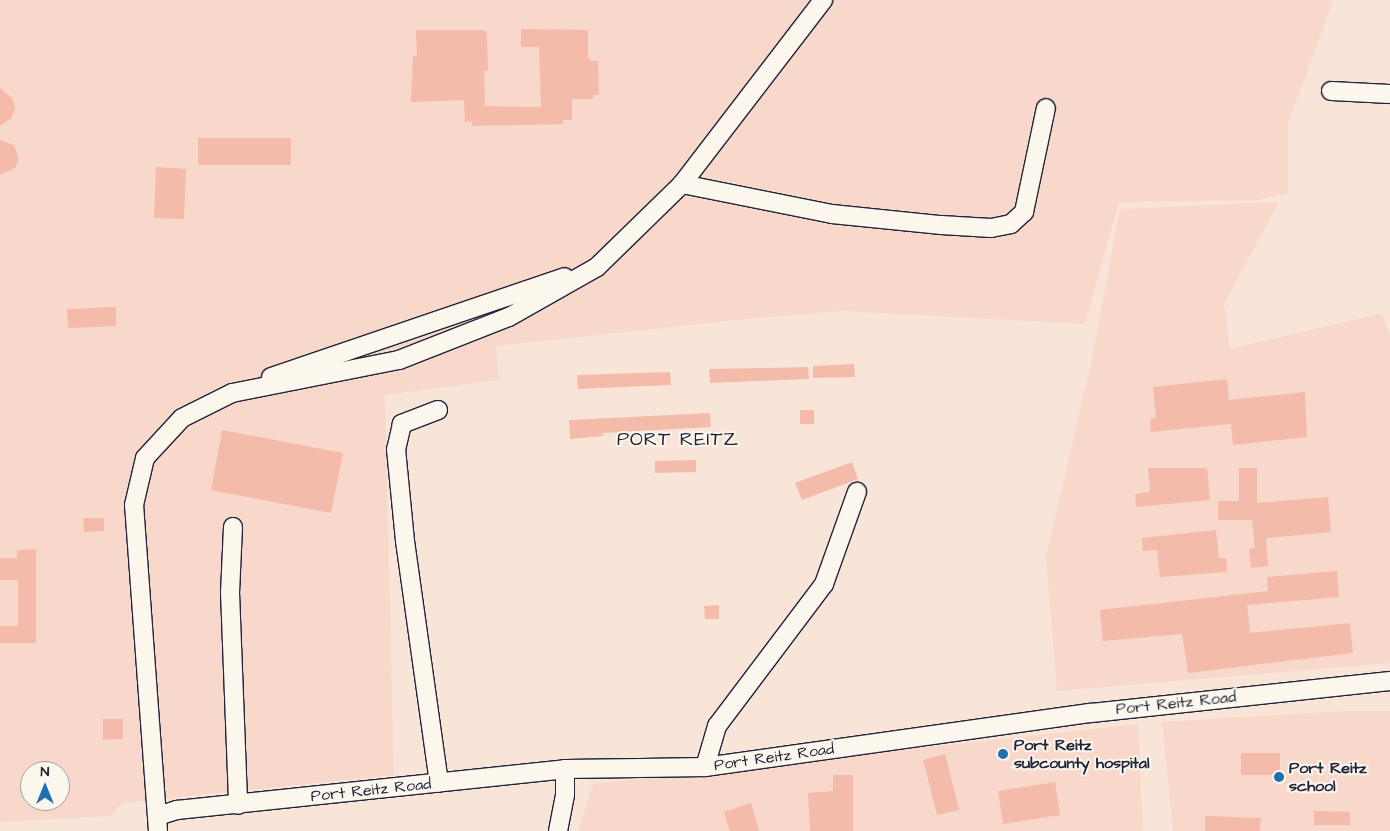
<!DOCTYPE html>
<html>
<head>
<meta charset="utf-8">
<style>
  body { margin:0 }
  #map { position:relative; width:1390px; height:831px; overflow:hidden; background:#f9e5d8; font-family:"Architects Daughter",sans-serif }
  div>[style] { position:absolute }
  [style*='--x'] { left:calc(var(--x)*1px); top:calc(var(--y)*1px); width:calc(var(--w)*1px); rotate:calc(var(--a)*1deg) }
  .built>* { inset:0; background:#f8d8ca }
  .building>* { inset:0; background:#f4bbab }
  .roads { filter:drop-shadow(1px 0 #22223b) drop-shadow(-1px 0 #22223b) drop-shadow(0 1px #22223b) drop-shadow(0 -1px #22223b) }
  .minor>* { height:18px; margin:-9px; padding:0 9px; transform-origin:9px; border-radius:9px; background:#fbf7ec }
  .dots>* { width:14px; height:14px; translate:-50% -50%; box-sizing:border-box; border:2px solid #fbf7ec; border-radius:50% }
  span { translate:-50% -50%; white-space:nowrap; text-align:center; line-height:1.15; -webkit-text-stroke:4px #fbf7ec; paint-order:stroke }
  .street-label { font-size:16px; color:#22223b }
  .poi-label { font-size:16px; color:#22223b; font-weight:700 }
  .left { translate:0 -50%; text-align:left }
  .quarter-label { font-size:19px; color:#22223b; letter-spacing:1px }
  .north { position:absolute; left:20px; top:761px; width:50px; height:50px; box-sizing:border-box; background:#fbf7ec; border:1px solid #a4a2a5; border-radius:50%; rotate:0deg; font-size:14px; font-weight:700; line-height:20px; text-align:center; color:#22223b }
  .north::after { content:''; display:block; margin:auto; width:18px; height:22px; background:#1f6fb2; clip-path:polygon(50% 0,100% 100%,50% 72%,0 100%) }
</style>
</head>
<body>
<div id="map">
  <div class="built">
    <i style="clip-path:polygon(evenodd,0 0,1332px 0,1333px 2px,1288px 123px,1288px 193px,1258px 200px,1119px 202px,1085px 324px,842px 311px,746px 319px,496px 346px,499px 380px,385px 395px,394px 775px,122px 803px,111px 816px,0 822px,0 0,30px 771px,60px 771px,60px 801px,30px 801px,30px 771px)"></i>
    <i style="clip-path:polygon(1279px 202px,1224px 304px,1230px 349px,1382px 313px,1390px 334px,1390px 663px,1057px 691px,1046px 557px,1092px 358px,1120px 209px)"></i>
    <i style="clip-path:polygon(1344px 711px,1390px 711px,1390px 831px,1173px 831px,1162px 722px)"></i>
    <i style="clip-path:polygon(1138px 724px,1143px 831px,578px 831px,593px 784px)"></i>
  </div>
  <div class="building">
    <i style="clip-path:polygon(521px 29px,588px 30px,588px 57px,591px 61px,598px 61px,599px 95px,593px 95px,593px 99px,572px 99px,572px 120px,563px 120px,563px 124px,472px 126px,472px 121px,465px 122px,464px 100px,411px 102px,413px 56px,417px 56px,416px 30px,484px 30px,487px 34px,488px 71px,484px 71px,485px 106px,541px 107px,539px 47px,521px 47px)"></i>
    <i style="clip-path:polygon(0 88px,13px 99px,15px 109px,11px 118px,0 126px)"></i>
    <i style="clip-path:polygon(198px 138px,291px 138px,291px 165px,198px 165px)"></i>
    <i style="clip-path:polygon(0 140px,14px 145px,19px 159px,15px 168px,0 175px)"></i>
    <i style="clip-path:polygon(156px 167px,186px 169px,184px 219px,154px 218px)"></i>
    <i style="clip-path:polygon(116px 307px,116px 326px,68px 328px,67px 309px)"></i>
    <i style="clip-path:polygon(854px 364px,855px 377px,813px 378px,813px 366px)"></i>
    <i style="clip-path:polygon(808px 367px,809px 379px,710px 383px,709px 369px)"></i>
    <i style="clip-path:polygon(670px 372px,671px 385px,578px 389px,577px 375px)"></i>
    <i style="clip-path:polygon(1227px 379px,1229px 400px,1305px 392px,1307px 437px,1233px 445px,1231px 424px,1151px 432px,1150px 419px,1156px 418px,1153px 387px)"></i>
    <i style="clip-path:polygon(800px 410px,814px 410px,814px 424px,800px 424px)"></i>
    <i style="clip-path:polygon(710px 413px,711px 427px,603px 433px,603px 436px,570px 439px,569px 420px)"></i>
    <i style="clip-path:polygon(222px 430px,343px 453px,331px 513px,211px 490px)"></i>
    <i style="clip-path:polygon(696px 460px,696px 472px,655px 473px,655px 461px)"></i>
    <i style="clip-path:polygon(852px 462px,858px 479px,802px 500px,795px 483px)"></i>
    <i style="clip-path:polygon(1148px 468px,1207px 468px,1210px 500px,1136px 507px,1135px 494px,1150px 492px)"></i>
    <i style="clip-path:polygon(1239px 468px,1257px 468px,1257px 503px,1328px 497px,1331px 532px,1266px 538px,1268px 566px,1251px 568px,1249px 549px,1255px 548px,1252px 520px,1218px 520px,1218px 501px,1239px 501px)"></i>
    <i style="clip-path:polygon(83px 518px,104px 518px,104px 531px,84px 532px)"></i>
    <i style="clip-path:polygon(1216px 530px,1219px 558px,1226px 558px,1227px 572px,1160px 577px,1157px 550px,1143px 551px,1142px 538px)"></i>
    <i style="clip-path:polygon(36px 549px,36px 643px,0 643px,0 626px,18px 626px,18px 580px,0 580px,0 558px,17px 558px,17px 550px)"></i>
    <i style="clip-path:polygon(1337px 571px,1339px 597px,1247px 605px,1250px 633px,1350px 623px,1353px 653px,1188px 673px,1182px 634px,1103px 641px,1100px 610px,1268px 591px,1267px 577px)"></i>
    <i style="clip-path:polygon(719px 605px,719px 619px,705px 619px,704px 606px)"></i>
    <i style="clip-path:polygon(103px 719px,123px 719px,123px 739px,103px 740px)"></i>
    <i style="clip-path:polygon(1241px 753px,1280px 753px,1280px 775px,1241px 775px)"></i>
    <i style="clip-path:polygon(945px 754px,959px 810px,937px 815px,923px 760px)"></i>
    <i style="clip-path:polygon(833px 775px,853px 775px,853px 831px,810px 831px,808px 793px,833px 791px)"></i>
    <i style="clip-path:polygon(1055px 782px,1060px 815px,1003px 824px,998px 791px)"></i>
    <i style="clip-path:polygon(751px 803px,759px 831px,730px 831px,724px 812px)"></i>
    <i style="clip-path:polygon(1314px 811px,1350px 812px,1350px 825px,1314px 825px)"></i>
    <i style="clip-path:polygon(1205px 816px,1261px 818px,1260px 831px,1205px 831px)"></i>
  </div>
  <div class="roads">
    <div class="minor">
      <i style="--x:1331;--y:91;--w:59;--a:2.9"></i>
      <i style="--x:682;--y:184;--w:153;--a:11.3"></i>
      <i style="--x:832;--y:214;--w:110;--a:5.8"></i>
      <i style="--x:941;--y:225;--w:50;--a:3.4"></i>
      <i style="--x:991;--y:228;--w:20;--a:-11"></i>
      <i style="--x:1011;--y:224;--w:18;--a:-43"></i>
      <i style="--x:1024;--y:212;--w:106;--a:-78.1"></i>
      <i style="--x:271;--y:377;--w:310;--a:-18.8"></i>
      <i style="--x:438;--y:410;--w:39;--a:159"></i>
      <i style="--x:402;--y:424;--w:26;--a:103"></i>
      <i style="--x:396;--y:449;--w:92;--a:84.4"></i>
      <i style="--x:405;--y:541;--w:244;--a:82"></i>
      <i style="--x:233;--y:527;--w:65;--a:92.6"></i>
      <i style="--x:230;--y:592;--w:213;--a:87.8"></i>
      <i style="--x:705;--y:767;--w:43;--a:-73.7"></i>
      <i style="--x:717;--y:726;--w:178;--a:-53"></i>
      <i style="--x:824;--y:584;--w:98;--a:-70.3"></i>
      <i style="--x:158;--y:816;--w:20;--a:-18"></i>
      <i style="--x:177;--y:810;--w:390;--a:-6"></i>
      <i style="--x:565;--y:769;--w:140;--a:-0.8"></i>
      <i style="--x:705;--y:767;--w:390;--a:-8"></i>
      <i style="--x:1091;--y:713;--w:301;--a:-6.1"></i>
      <i style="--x:158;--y:831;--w:327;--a:-94.2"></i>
      <i style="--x:134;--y:505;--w:48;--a:-76.8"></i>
      <i style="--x:145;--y:458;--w:54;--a:-47.2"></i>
      <i style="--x:182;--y:418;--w:56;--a:-26.6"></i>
      <i style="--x:232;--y:393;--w:170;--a:-11.2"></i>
      <i style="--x:399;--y:360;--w:118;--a:-21.4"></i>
      <i style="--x:509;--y:317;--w:101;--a:-29.6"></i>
      <i style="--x:597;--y:267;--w:119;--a:-44.3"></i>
      <i style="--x:682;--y:184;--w:232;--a:-52.5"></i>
      <i style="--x:558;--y:831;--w:37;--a:-79"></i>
      <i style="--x:565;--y:795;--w:26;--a:-90"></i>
    </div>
  </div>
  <div class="dots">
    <i style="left:1003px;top:754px;background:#1f6fb2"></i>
    <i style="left:1279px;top:777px;background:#1f6fb2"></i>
  </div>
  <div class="street-label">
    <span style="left:1176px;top:703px;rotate:-6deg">Port Reitz Road</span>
    <span style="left:774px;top:757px;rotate:-8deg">Port Reitz Road</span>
    <span style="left:371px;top:790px;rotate:-6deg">Port Reitz Road</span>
  </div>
  <div class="poi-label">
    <span class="left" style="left:1014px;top:754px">Port Reitz<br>subcounty hospital</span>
    <span class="left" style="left:1289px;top:777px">Port Reitz<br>school</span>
  </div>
  <div class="quarter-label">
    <span style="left:678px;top:440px">PORT REITZ</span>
  </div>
  <div class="north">N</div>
</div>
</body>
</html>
